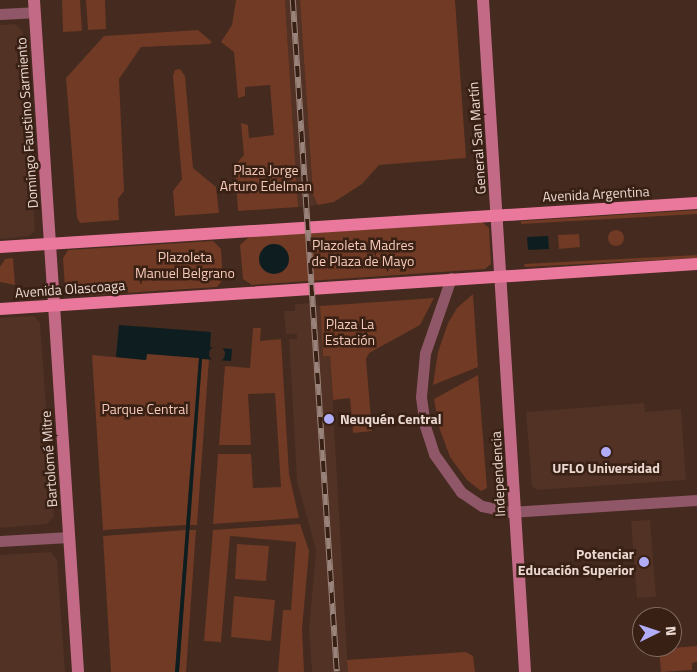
<!DOCTYPE html>
<html>
<head>
<meta charset="utf-8">
<style>
  body { margin:0 }
  #map { position:relative; width:697px; height:672px; overflow:hidden; background:#442a1f; font-family:"Titillium Web",sans-serif }
  div>[style] { position:absolute }
  [style*='--x'] { left:calc(var(--x)*1px); top:calc(var(--y)*1px); width:calc(var(--w)*1px); rotate:calc(var(--a)*1deg) }
  .built>* { inset:0; background:#523225 }
  .green>* { inset:0; background:#703a24 }
  .round { border-radius:50% }
  .water>* { inset:0; background:#0e1e20 }
  .pier>* { inset:0; background:#442a1f }
  .street>* { height:11px; margin:-5.5px; padding:0 5.5px; transform-origin:5.5px; border-radius:5.5px; background:#8f5767 }
  .secondary>* { height:12px; margin:-6px; padding:0 6px; transform-origin:6px; border-radius:6px; background:#c26a86 }
  .primary>* { height:12px; margin:-6px; padding:0 6px; transform-origin:6px; border-radius:6px; background:#ea789d }
  .rail>* { height:5.5px; margin-top:-2.75px; transform-origin:0; background:repeating-linear-gradient(90deg,#392015 0 11px,#99837a 0 22px); box-sizing:border-box; border-block:1px solid #99837a }
  .dots>* { width:14px; height:14px; translate:-50% -50%; box-sizing:border-box; border:2px solid #392015; border-radius:50% }
  span { translate:-50% -50%; white-space:nowrap; text-align:center; line-height:1.15; -webkit-text-stroke:5px #392015; paint-order:stroke }
  .street-label { font-size:14px; color:#ead8d1 }
  .park-label { font-size:14px; color:#f7cab8 }
  .poi-label { font-size:14px; color:#ead8d1; font-weight:700 }
  .left { translate:0 -50%; text-align:left }
  .right { translate:-100% -50%; text-align:right }
  .north { position:absolute; left:632px; top:607px; width:50px; height:50px; box-sizing:border-box; background:#392015; border:1px solid #806a60; border-radius:50%; rotate:86deg; font-size:14px; font-weight:700; line-height:20px; text-align:center; color:#ead8d1 }
  .north::after { content:''; display:block; margin:auto; width:18px; height:22px; background:#b2adf9; clip-path:polygon(50% 0,100% 100%,50% 72%,0 100%) }
</style>
</head>
<body>
<div id="map">
  <div class="built">
    <i style="clip-path:polygon(285px 0,300px 0,313px 195px,318px 205px,298px 207px)"></i>
    <i style="clip-path:polygon(15px 24px,23px 32px,35px 230px,29px 236px,0 239px,0 25px)"></i>
    <i style="clip-path:polygon(309px 303px,320px 306px,323px 356px,330px 355px,348px 672px,312px 672px,309px 629px,316px 550px,297px 481px,289px 339px,297px 339px,297px 334px,286px 334px,284px 311px,295px 311px,295px 304px)"></i>
    <i style="clip-path:polygon(34px 316px,40px 323px,54px 517px,47px 524px,0 528px,0 318px)"></i>
    <i style="clip-path:polygon(644px 403px,645px 412px,681px 409px,686px 480px,537px 490px,532px 486px,526px 412px)"></i>
    <i style="clip-path:polygon(650px 520px,656px 597px,637px 598px,631px 521px)"></i>
    <i style="clip-path:polygon(51px 552px,57px 560px,65px 672px,0 672px,0 555px)"></i>
  </div>
  <div class="green">
    <i style="clip-path:polygon(62px 0,80px 0,82px 31px,63px 32px)"></i>
    <i style="clip-path:polygon(86px 0,105px 0,106px 29px,88px 30px)"></i>
    <i style="clip-path:polygon(236px 0,285px 0,298px 207px,238px 211px,235px 165px,244px 155px,241px 123px,248px 125px,249px 138px,274px 135px,270px 85px,245px 87px,245px 96px,238px 98px,234px 52px,221px 42px,232px 25px)"></i>
    <i style="clip-path:polygon(300px 0,455px 0,466px 158px,379px 165px,362px 184px,334px 202px,318px 205px,313px 195px)"></i>
    <i style="clip-path:polygon(198px 30px,212px 42px,210px 44px,141px 47px,119px 79px,124px 191px,118px 199px,119px 220px,80px 223px,77px 218px,66px 78px,104px 36px)"></i>
    <i style="clip-path:polygon(180px 69px,185px 76px,193px 168px,216px 187px,219px 213px,175px 216px,173px 191px,182px 179px,173px 76px,175px 70px)"></i>
    <i style="clip-path:polygon(697px 210px,697px 214px,521px 224px,521px 221px)"></i>
    <i style="clip-path:polygon(482px 222px,489px 228px,491px 264px,485px 269px,252px 285px,243px 279px,240px 245px,249px 237px)"></i>
    <i class="round" style="left:608px;top:230px;width:16px;height:16px"></i>
    <i style="clip-path:polygon(579px 234px,580px 247px,559px 249px,558px 235px)"></i>
    <i style="clip-path:polygon(213px 241px,221px 249px,223px 280px,217px 287px,79px 296px,70px 295px,65px 289px,63px 258px,68px 250px)"></i>
    <i style="clip-path:polygon(697px 255px,697px 258px,525px 267px,524px 264px)"></i>
    <i style="clip-path:polygon(13px 258px,15px 285px,0 282px,0 267px,5px 259px)"></i>
    <i style="clip-path:polygon(473px 294px,478px 367px,433px 385px,438px 352px,448px 323px,457px 308px)"></i>
    <i style="clip-path:polygon(434px 298px,420px 325px,369px 353px,366px 359px,372px 431px,353px 433px,350px 398px,333px 400px,330px 356px,323px 356px,320px 306px)"></i>
    <i style="clip-path:polygon(253px 328px,261px 328px,260px 341px,281px 339px,289px 474px,299px 518px,213px 524px,218px 454px,251px 454px,253px 488px,281px 487px,275px 393px,248px 394px,251px 445px,219px 445px,225px 366px,250px 368px)"></i>
    <i style="clip-path:polygon(147px 353px,199px 358px,186px 525px,103px 530px,92px 355px,146px 360px)"></i>
    <i style="clip-path:polygon(202px 359px,209px 359px,197px 525px,190px 525px)"></i>
    <i style="clip-path:polygon(478px 375px,487px 488px,481px 491px,467px 480px,450px 457px,439px 427px,434px 399px)"></i>
    <i style="clip-path:polygon(300px 524px,309px 551px,302px 629px,304px 672px,278px 672px,283px 610px,291px 610px,296px 542px,230px 536px,221px 642px,204px 641px,213px 530px)"></i>
    <i style="clip-path:polygon(186px 530px,175px 672px,111px 672px,103px 536px)"></i>
    <i style="clip-path:polygon(189px 530px,196px 530px,186px 672px,179px 672px)"></i>
    <i style="clip-path:polygon(237px 544px,269px 546px,266px 581px,235px 579px)"></i>
    <i style="clip-path:polygon(234px 596px,275px 600px,271px 641px,231px 637px)"></i>
    <i style="clip-path:polygon(697px 646px,697px 662px,692px 663px,692px 670px,661px 672px,659px 649px)"></i>
    <i style="clip-path:polygon(466px 652px,473px 656px,475px 672px,348px 672px,347px 660px)"></i>
  </div>
  <div class="water">
    <i style="clip-path:polygon(548px 236px,549px 249px,528px 250px,527px 237px)"></i>
    <i class="round" style="left:259px;top:244px;width:30px;height:30px"></i>
    <i style="clip-path:polygon(119px 325px,211px 332px,210px 347px,232px 349px,231px 361px,202px 359px,179px 672px,175px 672px,199px 358px,147px 354px,146px 360px,116px 357px)"></i>
  </div>
  <div class="pier">
    <i class="round" style="left:209px;top:346px;width:16px;height:16px"></i>
  </div>
  <div class="street">
    <i style="--x:0;--y:14;--w:34;--a:-3"></i>
    <i style="--x:451;--y:278;--w:79;--a:109.1"></i>
    <i style="--x:425;--y:353;--w:44;--a:95.2"></i>
    <i style="--x:421;--y:397;--w:29;--a:82"></i>
    <i style="--x:425;--y:426;--w:29;--a:72"></i>
    <i style="--x:434;--y:454;--w:47;--a:54.6"></i>
    <i style="--x:461;--y:492;--w:25;--a:34"></i>
    <i style="--x:482;--y:506;--w:29;--a:12"></i>
    <i style="--x:510;--y:512;--w:187;--a:-3.7"></i>
    <i style="--x:0;--y:541;--w:69;--a:-3.3"></i>
  </div>
  <div class="secondary">
    <i style="--x:34;--y:0;--w:673;--a:86.25"></i>
    <i style="--x:483;--y:0;--w:673;--a:86.42"></i>
  </div>
  <div class="primary">
    <i style="--x:0;--y:247;--w:698;--a:-3.61"></i>
    <i style="--x:0;--y:309;--w:698;--a:-3.69"></i>
  </div>
  <div class="rail">
    <i style="--x:293;--y:0;--w:673;--a:86.25"></i>
  </div>
  <div class="dots">
    <i style="left:329px;top:419px;background:#b2adf9"></i>
    <i style="left:606px;top:452px;background:#b2adf9"></i>
    <i style="left:644px;top:562px;background:#b2adf9"></i>
  </div>
  <div class="street-label">
    <span style="left:27px;top:123px;rotate:-94deg">Domingo Faustino Sarmiento</span>
    <span style="left:477px;top:138px;rotate:-94deg">General San Martín</span>
    <span style="left:596px;top:194px;rotate:-3deg">Avenida Argentina</span>
    <span style="left:70px;top:289px;rotate:-4deg">Avenida Olascoaga</span>
    <span style="left:49px;top:459px;rotate:-94deg">Bartolomé Mitre</span>
    <span style="left:498px;top:474px;rotate:-93deg">Independencia</span>
  </div>
  <div class="park-label">
    <span style="left:266px;top:178px">Plaza Jorge<br>Arturo Edelman</span>
    <span style="left:363px;top:253px">Plazoleta Madres<br>de Plaza de Mayo</span>
    <span style="left:185px;top:265px">Plazoleta<br>Manuel Belgrano</span>
    <span style="left:350px;top:332px">Plaza La<br>Estación</span>
    <span style="left:145px;top:409px">Parque Central</span>
  </div>
  <div class="poi-label">
    <span class="left" style="left:340px;top:419px">Neuquén Central</span>
    <span style="left:606px;top:468px">UFLO Universidad</span>
    <span class="right" style="left:634px;top:562px">Potenciar<br>Educación Superior</span>
  </div>
  <div class="north">N</div>
</div>
</body>
</html>
